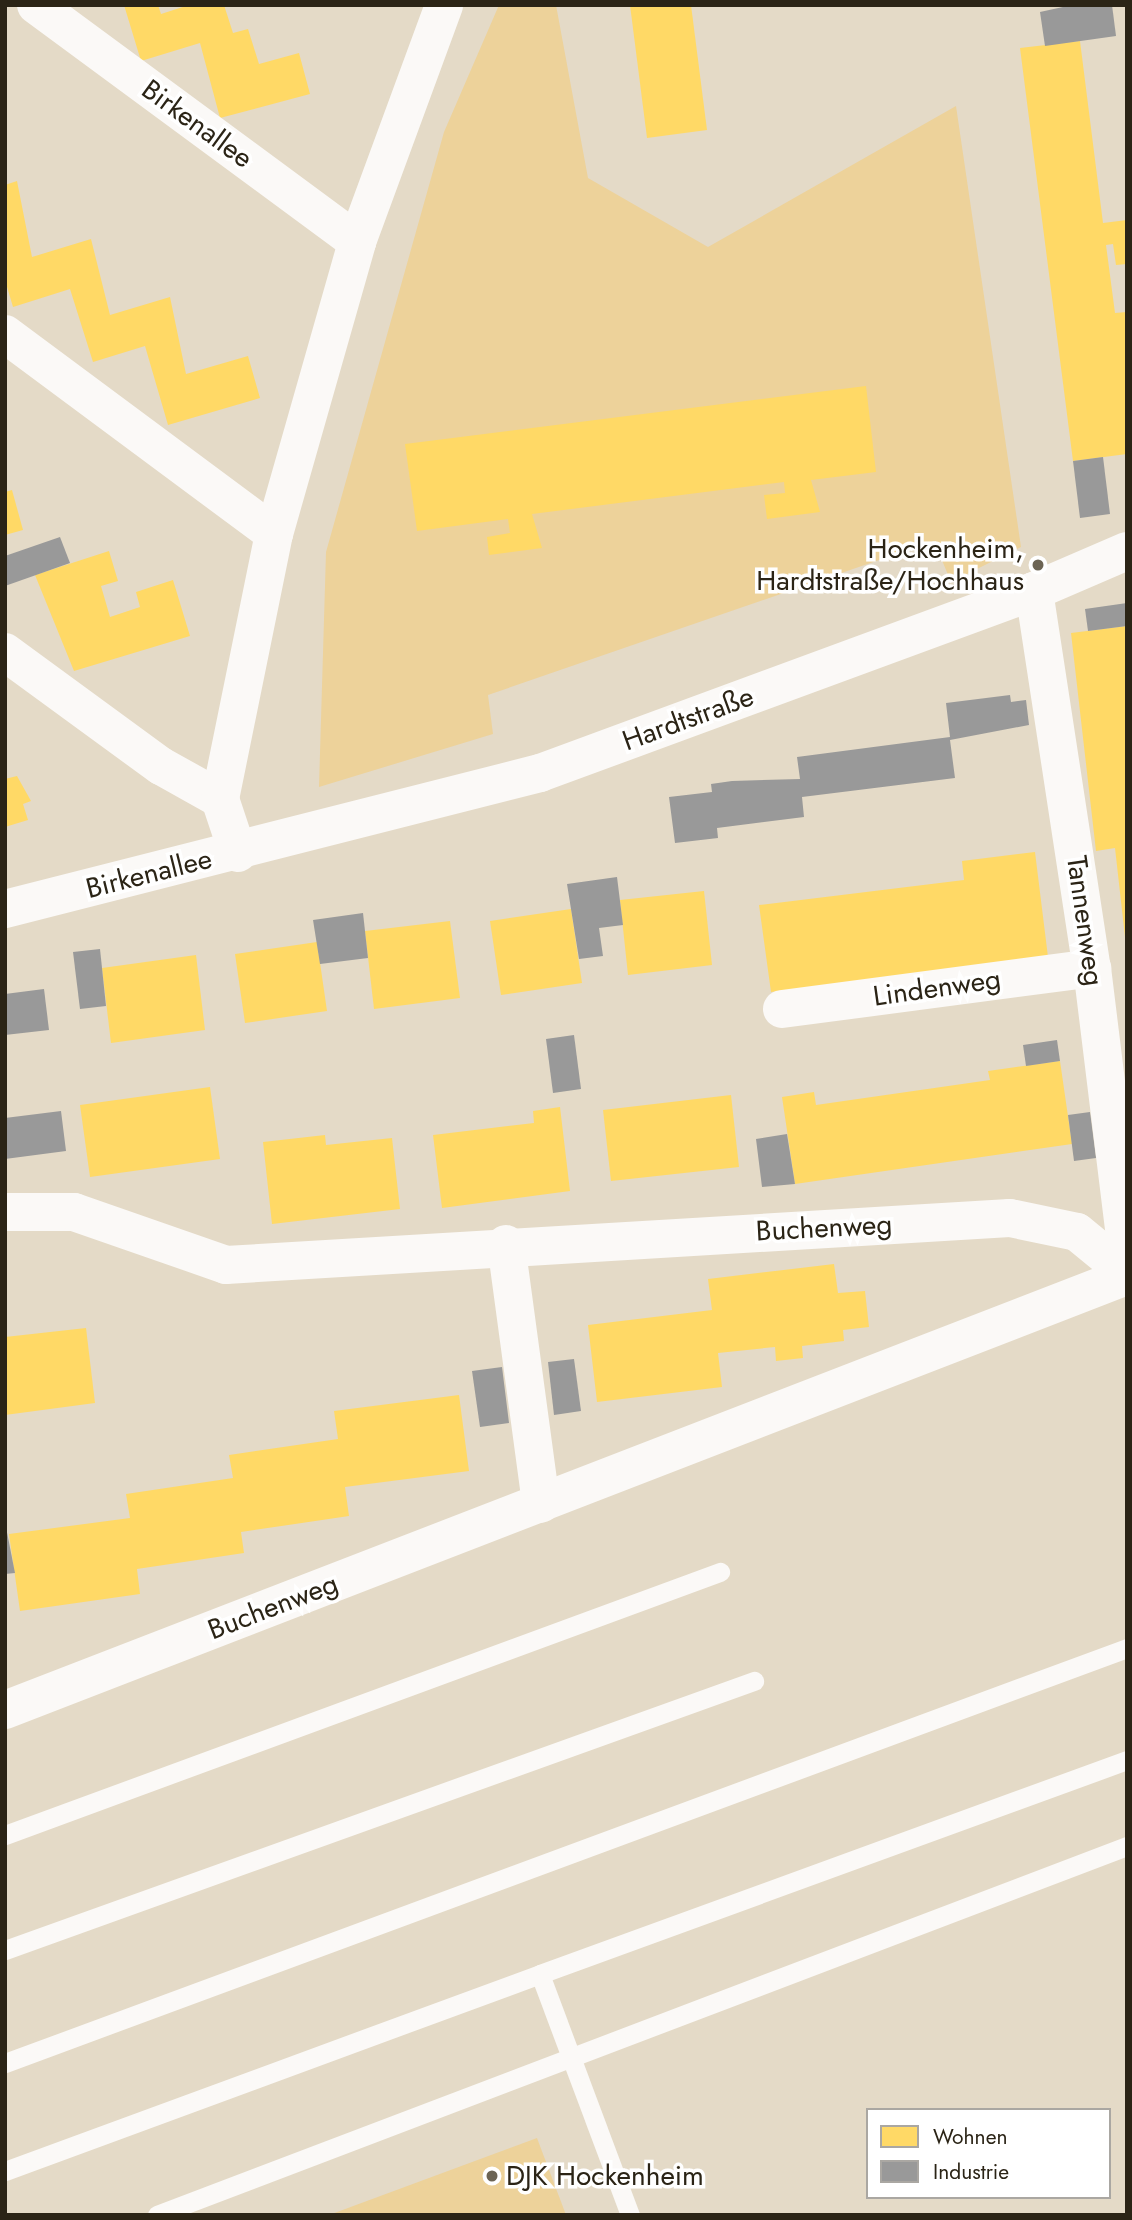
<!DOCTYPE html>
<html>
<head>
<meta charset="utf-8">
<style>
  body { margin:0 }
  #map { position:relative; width:1132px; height:2220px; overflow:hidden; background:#e4dac7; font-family:Jost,sans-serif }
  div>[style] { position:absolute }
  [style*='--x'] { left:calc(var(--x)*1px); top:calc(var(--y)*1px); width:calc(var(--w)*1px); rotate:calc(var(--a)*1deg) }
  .green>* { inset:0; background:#edd29a }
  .homes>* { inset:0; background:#ffd966 }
  .industry>* { inset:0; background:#999 }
  .lane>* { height:19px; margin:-9.5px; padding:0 9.5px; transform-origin:9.5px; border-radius:9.5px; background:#fbf9f7 }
  .street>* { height:38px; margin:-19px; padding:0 19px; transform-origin:19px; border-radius:19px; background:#fbf9f7 }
  .dots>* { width:19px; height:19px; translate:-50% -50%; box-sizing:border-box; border:4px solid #fff; border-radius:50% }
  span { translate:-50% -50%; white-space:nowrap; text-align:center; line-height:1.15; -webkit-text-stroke:7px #fff; paint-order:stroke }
  .street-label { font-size:28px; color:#2b2416 }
  .poi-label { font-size:28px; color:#2b2416 }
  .right { translate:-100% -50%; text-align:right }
  .left { translate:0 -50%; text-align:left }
  .frame { position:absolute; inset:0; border:7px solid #2b2416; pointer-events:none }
  .legend { position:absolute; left:866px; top:2108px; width:245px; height:91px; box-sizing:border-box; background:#fff; border:2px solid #aaa7a2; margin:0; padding:9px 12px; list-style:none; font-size:21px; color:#2b2416 }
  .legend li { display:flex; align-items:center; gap:14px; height:35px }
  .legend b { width:35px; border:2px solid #aaa7a2 }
</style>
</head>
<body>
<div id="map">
  <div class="green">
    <i style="clip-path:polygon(499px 5px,556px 5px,588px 178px,708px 247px,956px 106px,1021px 547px,951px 582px,934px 541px,488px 695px,493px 734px,319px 787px,326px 552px,444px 132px)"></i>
    <i style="clip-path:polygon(537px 2138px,566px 2215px,329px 2215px)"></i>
  </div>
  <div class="homes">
    <i style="clip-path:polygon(124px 5px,158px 5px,161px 14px,189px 5px,224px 5px,233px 33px,248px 29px,259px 64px,299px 53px,310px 94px,220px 118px,200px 43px,141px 61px)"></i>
    <i style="clip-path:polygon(630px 5px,691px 5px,707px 130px,647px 138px)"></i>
    <i style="clip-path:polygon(1080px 41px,1103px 223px,1127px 220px,1127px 264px,1116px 265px,1113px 244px,1106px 245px,1115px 313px,1127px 312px,1127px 454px,1073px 461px,1020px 48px)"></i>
    <i style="clip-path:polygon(17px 181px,32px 257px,91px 239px,110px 315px,170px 297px,186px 374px,248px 356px,260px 398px,168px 425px,145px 346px,93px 362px,70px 289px,13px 307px,5px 280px,5px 185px)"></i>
    <i style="clip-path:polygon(866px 386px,876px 472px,811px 480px,820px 512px,767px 519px,764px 495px,785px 493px,784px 482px,532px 514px,542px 548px,489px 555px,487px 537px,510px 533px,508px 519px,417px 531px,405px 444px)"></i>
    <i style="clip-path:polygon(12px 490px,23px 530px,5px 535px,5px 492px)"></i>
    <i style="clip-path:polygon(109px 551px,118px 581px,101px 586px,110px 617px,140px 607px,136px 592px,173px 580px,190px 636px,74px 671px,35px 575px)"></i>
    <i style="clip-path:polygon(1127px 626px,1127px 937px,1125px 937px,1115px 848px,1096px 851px,1071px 633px)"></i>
    <i style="clip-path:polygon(17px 776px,31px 801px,23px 804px,28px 820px,5px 827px,5px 779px)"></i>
    <i style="clip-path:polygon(1035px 852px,1048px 957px,771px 992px,759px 905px,964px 880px,962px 861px)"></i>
    <i style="clip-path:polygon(704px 891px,712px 965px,628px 975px,620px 900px)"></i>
    <i style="clip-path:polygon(571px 909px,582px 983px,501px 995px,490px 921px)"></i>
    <i style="clip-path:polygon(450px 921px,460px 998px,374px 1009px,365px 931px)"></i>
    <i style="clip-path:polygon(317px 942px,327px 1011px,245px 1023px,235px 954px)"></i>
    <i style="clip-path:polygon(196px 955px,205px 1030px,111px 1043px,102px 968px)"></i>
    <i style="clip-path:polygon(1060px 1061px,1072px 1144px,795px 1184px,782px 1097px,814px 1092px,816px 1105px,990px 1080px,988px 1071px)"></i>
    <i style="clip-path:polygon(210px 1087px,220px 1159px,90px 1177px,80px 1105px)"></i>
    <i style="clip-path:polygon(731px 1095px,739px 1167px,611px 1181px,603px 1110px)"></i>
    <i style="clip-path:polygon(560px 1107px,570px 1191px,442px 1208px,433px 1135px,534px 1123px,533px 1111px)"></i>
    <i style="clip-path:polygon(325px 1135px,326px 1145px,392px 1138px,400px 1209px,272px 1224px,263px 1142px)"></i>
    <i style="clip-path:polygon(834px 1264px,838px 1293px,865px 1291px,869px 1327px,843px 1330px,844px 1341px,802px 1346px,803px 1358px,776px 1361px,775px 1347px,718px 1353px,722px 1387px,597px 1402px,588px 1325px,712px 1310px,708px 1279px)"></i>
    <i style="clip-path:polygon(86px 1328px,95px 1403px,5px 1415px,5px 1337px)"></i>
    <i style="clip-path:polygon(459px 1395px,469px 1471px,345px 1487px,349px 1516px,241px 1532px,244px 1553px,137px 1569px,140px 1594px,20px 1611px,9px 1534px,130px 1518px,126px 1494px,233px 1478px,229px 1455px,338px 1439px,334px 1411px)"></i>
  </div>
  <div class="industry">
    <i style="clip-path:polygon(1072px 5px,1112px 5px,1116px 36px,1045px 46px,1040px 12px)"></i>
    <i style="clip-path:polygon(1103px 457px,1110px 514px,1080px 518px,1073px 461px)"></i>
    <i style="clip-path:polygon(60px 537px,70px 563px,5px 586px,5px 556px)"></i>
    <i style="clip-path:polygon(1127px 603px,1127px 626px,1088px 631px,1085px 609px)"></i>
    <i style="clip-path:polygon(1010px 695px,1011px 702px,1026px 700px,1029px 725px,950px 740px,955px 778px,802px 797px,804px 817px,717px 828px,718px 838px,675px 843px,669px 797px,712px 792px,711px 784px,732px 781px,800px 779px,797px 757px,950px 737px,946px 703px)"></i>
    <i style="clip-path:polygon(617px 877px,623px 925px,599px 928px,603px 956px,579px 959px,567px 884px)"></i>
    <i style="clip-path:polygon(363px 913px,368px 958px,320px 964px,313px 920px)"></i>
    <i style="clip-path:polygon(100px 949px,106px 1006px,80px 1009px,73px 952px)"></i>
    <i style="clip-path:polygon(44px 989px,49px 1030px,5px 1035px,5px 994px)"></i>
    <i style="clip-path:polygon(574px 1035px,581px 1089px,553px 1093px,546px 1039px)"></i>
    <i style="clip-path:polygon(1057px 1040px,1060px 1061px,1026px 1066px,1023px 1045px)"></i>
    <i style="clip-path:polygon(61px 1111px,66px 1151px,5px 1159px,5px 1118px)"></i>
    <i style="clip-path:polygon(1090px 1112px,1096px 1158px,1074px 1161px,1068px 1115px)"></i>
    <i style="clip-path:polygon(787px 1134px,795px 1184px,762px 1187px,756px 1139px)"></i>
    <i style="clip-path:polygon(574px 1359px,581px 1411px,554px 1415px,548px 1362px)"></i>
    <i style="clip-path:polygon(502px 1367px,509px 1423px,480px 1427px,472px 1371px)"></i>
    <i style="clip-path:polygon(5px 1522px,15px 1573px,5px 1574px)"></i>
  </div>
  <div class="lane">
    <i style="--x:5;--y:1835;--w:762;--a:-20.2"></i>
    <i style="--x:5;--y:1950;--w:796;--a:-19.76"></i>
    <i style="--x:5;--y:2063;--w:1196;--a:-20.3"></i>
    <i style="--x:5;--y:2171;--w:570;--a:-20.21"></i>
    <i style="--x:157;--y:2215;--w:1038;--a:-20.83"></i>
    <i style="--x:630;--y:2215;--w:257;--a:-110.5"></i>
    <i style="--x:540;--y:1974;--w:625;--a:-20.03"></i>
  </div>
  <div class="street">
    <i style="--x:36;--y:5;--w:399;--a:36.4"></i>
    <i style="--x:5;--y:334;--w:335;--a:36.6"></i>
    <i style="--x:1034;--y:591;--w:381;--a:81.3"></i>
    <i style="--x:1092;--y:968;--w:287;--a:83"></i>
    <i style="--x:5;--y:652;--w:193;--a:36.2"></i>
    <i style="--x:161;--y:766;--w:68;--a:29.2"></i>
    <i style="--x:238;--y:853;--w:57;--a:-108.4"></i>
    <i style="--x:220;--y:799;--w:270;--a:-78.5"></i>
    <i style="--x:274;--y:534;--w:304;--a:-74.1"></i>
    <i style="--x:357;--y:242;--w:252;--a:-69.8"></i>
    <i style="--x:5;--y:909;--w:552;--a:-14.26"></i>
    <i style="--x:540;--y:773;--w:526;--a:-20.22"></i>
    <i style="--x:1034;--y:591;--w:101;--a:-23.3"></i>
    <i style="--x:782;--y:1009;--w:313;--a:-7.5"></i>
    <i style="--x:5;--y:1212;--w:69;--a:0"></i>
    <i style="--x:74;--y:1212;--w:161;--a:19.2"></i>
    <i style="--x:226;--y:1265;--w:785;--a:-3.43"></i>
    <i style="--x:1010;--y:1218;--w:68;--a:11.8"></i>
    <i style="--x:1077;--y:1232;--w:65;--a:39.4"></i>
    <i style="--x:506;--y:1244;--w:262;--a:82.3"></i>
    <i style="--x:5;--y:1710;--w:1203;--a:-21.15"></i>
  </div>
  <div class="dots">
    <i style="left:1038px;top:565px;background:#6c6454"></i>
    <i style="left:492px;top:2176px;background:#6c6454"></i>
  </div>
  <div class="street-label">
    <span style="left:197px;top:124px;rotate:36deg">Birkenallee</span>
    <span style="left:688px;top:719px;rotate:-20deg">Hardtstraße</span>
    <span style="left:149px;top:874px;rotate:-14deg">Birkenallee</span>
    <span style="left:1085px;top:921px;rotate:82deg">Tannenweg</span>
    <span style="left:937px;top:988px;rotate:-8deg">Lindenweg</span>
    <span style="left:824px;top:1228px;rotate:-3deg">Buchenweg</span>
    <span style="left:273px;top:1607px;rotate:-21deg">Buchenweg</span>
  </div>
  <div class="poi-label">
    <span class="right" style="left:1024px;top:565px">Hockenheim,<br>Hardtstraße/Hochhaus</span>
    <span class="left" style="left:506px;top:2176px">DJK Hockenheim</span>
  </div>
  <div class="frame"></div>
  <ul class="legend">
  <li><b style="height:19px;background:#ffd966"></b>Wohnen</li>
  <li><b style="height:19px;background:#999"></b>Industrie</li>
  </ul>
</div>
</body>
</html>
